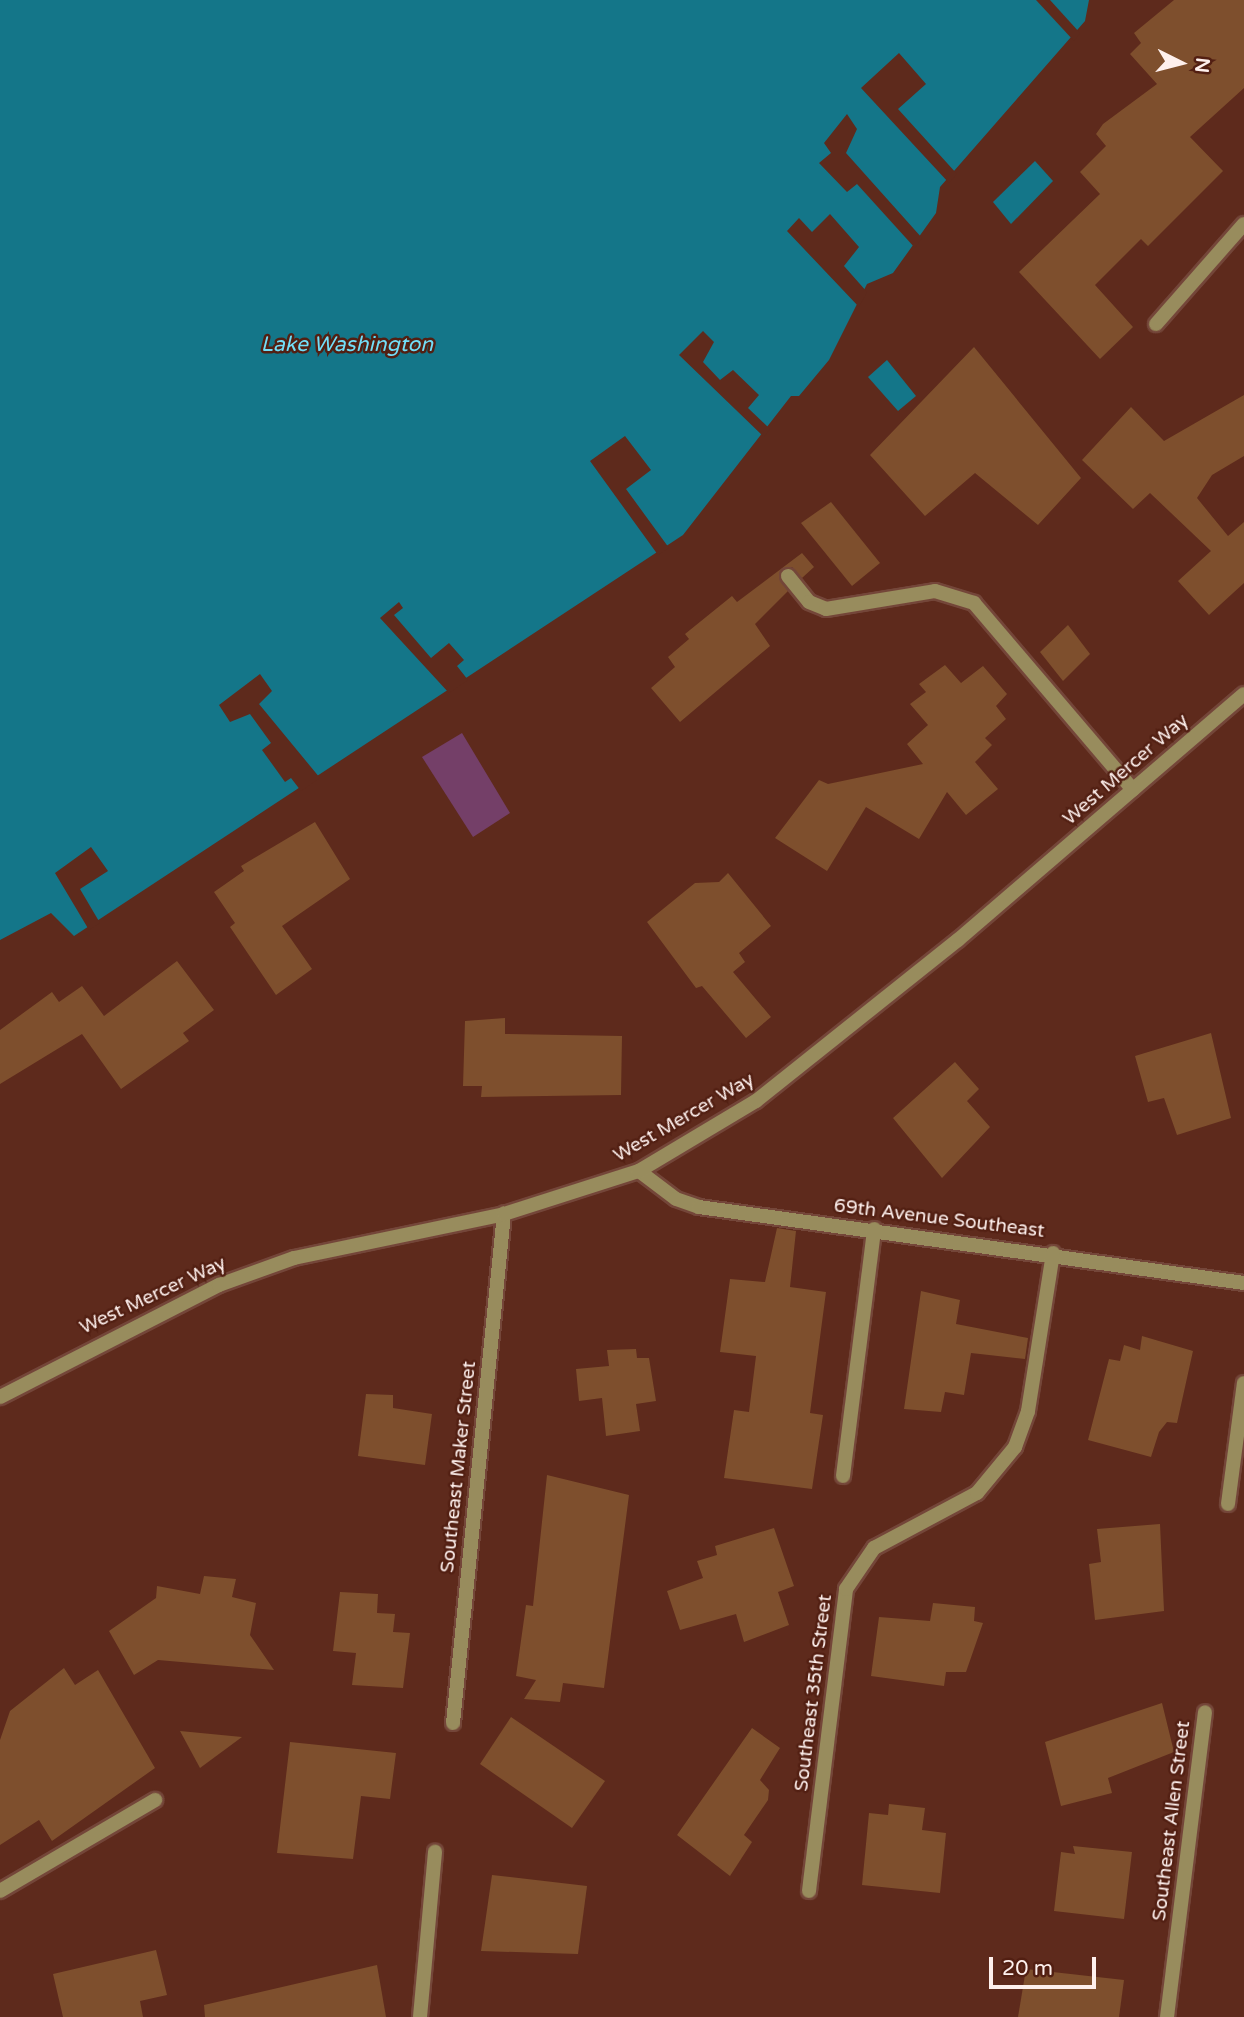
<!DOCTYPE html>
<html>
<head>
<meta charset="utf-8">
<style>
  body { margin:0 }
  #map { position:relative; width:1244px; height:2017px; overflow:hidden; background:#5e2a1c; font-family:"Varela Round",sans-serif }
  div>[style] { position:absolute }
  [style*='--x'] { left:calc(var(--x)*1px); top:calc(var(--y)*1px); width:calc(var(--w)*1px); rotate:calc(var(--a)*1deg) }
  .green>* { inset:0; background:#743f68 }
  .water>* { inset:0; background:#147689 }
  .pier>* { inset:0; background:#5e2a1c }
  .building>* { inset:0; background:#7e4f2d }
  .roads { filter:drop-shadow(2px 0 #744639) drop-shadow(-2px 0 #744639) drop-shadow(0 2px #744639) drop-shadow(0 -2px #744639) }
  .service>* { height:14px; margin:-7px; padding:0 7px; transform-origin:7px; border-radius:7px; background:#988c5d }
  .minor>* { height:14px; margin:-7px; padding:0 7px; transform-origin:7px; border-radius:7px; background:#988c5d }
  .tertiary>* { height:14px; margin:-7px; padding:0 7px; transform-origin:7px; border-radius:7px; background:#988c5d }
  span { translate:-50% -50%; white-space:nowrap; text-align:center; line-height:1.15; -webkit-text-stroke:5px #521f12; paint-order:stroke }
  .street-label { font-size:19px; color:#fef0ed }
  .water-label { font-size:21px; color:#72def8; font-style:italic }
  .north { position:absolute; left:1146px; top:28px; width:70px; height:70px; -webkit-text-stroke:5px #521f12; paint-order:stroke; rotate:96deg; font-size:19px; font-weight:700; line-height:28px; text-align:center; color:#fef0ed }
  .north::after { content:''; display:block; margin:auto; width:24px; height:32px; background:#fef0ed; clip-path:polygon(50% 0,100% 100%,50% 72%,0 100%) }
  .scale { position:absolute; left:989px; top:1957px; width:107px; height:32px; box-sizing:border-box; border:4px solid #fef0ed; border-top:0; padding-left:9px; font-size:21px; line-height:24px; white-space:nowrap; color:#fef0ed; -webkit-text-stroke:5px #521f12; paint-order:stroke }
</style>
</head>
<body>
<div id="map">
  <div class="green">
    <i style="clip-path:polygon(462px 733px,510px 813px,473px 837px,422px 757px)"></i>
  </div>
  <div class="water">
    <i style="clip-path:polygon(0 0,1089px 0,1085px 21px,940px 187px,936px 213px,893px 273px,867px 284px,829px 360px,799px 396px,791px 396px,683px 535px,74px 936px,51px 913px,0 940px)"></i>
    <i style="clip-path:polygon(1035px 161px,1053px 181px,1011px 224px,993px 202px)"></i>
    <i style="clip-path:polygon(887px 360px,916px 396px,898px 411px,868px 377px)"></i>
  </div>
  <div class="pier">
    <i style="clip-path:polygon(1036px 0,1050px 0,1080px 33px,1074px 41px)"></i>
    <i style="clip-path:polygon(899px 53px,926px 84px,898px 109px,957px 174px,949px 183px,861px 88px)"></i>
    <i style="clip-path:polygon(847px 114px,857px 129px,846px 153px,922px 238px,915px 248px,857px 184px,847px 192px,819px 163px,831px 153px,824px 143px)"></i>
    <i style="clip-path:polygon(830px 214px,859px 247px,844px 266px,867px 292px,859px 307px,787px 231px,799px 218px,812px 232px)"></i>
    <i style="clip-path:polygon(703px 331px,714px 342px,703px 362px,720px 380px,733px 370px,759px 395px,748px 408px,770px 429px,764px 437px,679px 355px)"></i>
    <i style="clip-path:polygon(625px 436px,651px 470px,626px 489px,669px 548px,658px 555px,590px 461px)"></i>
    <i style="clip-path:polygon(399px 602px,403px 608px,394px 615px,431px 658px,449px 643px,464px 660px,457px 666px,468px 680px,449px 693px,380px 618px)"></i>
    <i style="clip-path:polygon(260px 674px,272px 691px,259px 704px,320px 778px,301px 791px,291px 778px,285px 782px,262px 750px,271px 743px,250px 714px,230px 722px,219px 705px)"></i>
    <i style="clip-path:polygon(91px 847px,108px 871px,80px 889px,100px 923px,89px 930px,55px 873px)"></i>
  </div>
  <div class="building">
    <i style="clip-path:polygon(1174px 0,1244px 0,1244px 88px,1190px 137px,1223px 171px,1148px 246px,1141px 239px,1095px 285px,1133px 327px,1100px 359px,1019px 272px,1100px 194px,1080px 172px,1106px 146px,1096px 134px,1103px 124px,1157px 84px,1130px 54px,1141px 43px,1134px 33px)"></i>
    <i style="clip-path:polygon(974px 347px,1081px 478px,1038px 525px,975px 473px,925px 516px,870px 455px)"></i>
    <i style="clip-path:polygon(1244px 395px,1244px 456px,1212px 475px,1197px 498px,1228px 536px,1244px 522px,1244px 583px,1209px 615px,1178px 581px,1211px 551px,1150px 493px,1133px 509px,1082px 460px,1131px 407px,1164px 441px)"></i>
    <i style="clip-path:polygon(831px 502px,880px 563px,852px 586px,801px 523px)"></i>
    <i style="clip-path:polygon(802px 553px,814px 567px,802px 578px,792px 567px,781px 569px,779px 578px,788px 591px,755px 624px,770px 646px,680px 722px,651px 688px,675px 667px,668px 657px,689px 639px,685px 634px,732px 596px,737px 602px)"></i>
    <i style="clip-path:polygon(1068px 625px,1090px 654px,1063px 681px,1040px 652px)"></i>
    <i style="clip-path:polygon(945px 665px,961px 683px,983px 666px,1007px 694px,996px 706px,1006px 719px,985px 738px,992px 745px,975px 762px,998px 789px,966px 815px,947px 792px,919px 839px,866px 807px,827px 871px,775px 838px,819px 780px,828px 784px,923px 764px,907px 744px,928px 725px,910px 704px,926px 692px,919px 684px)"></i>
    <i style="clip-path:polygon(315px 822px,350px 879px,282px 926px,312px 969px,276px 995px,230px 927px,235px 923px,214px 892px,244px 871px,241px 866px)"></i>
    <i style="clip-path:polygon(728px 873px,771px 926px,739px 953px,745px 962px,733px 972px,771px 1017px,746px 1038px,702px 986px,696px 988px,647px 922px,695px 883px,719px 882px)"></i>
    <i style="clip-path:polygon(177px 961px,214px 1010px,183px 1033px,189px 1041px,121px 1089px,82px 1034px,0 1084px,0 1030px,52px 992px,59px 1002px,82px 986px,104px 1016px)"></i>
    <i style="clip-path:polygon(505px 1018px,505px 1034px,622px 1036px,621px 1095px,481px 1097px,482px 1086px,463px 1086px,465px 1021px)"></i>
    <i style="clip-path:polygon(1211px 1033px,1231px 1118px,1177px 1135px,1164px 1098px,1148px 1102px,1135px 1056px)"></i>
    <i style="clip-path:polygon(955px 1062px,979px 1089px,967px 1101px,990px 1127px,942px 1178px,893px 1118px)"></i>
    <i style="clip-path:polygon(777px 1228px,796px 1231px,790px 1287px,826px 1292px,810px 1413px,823px 1415px,812px 1489px,724px 1478px,734px 1410px,749px 1412px,756px 1356px,720px 1352px,730px 1279px,765px 1282px)"></i>
    <i style="clip-path:polygon(921px 1291px,960px 1300px,956px 1324px,1028px 1338px,1025px 1359px,971px 1353px,964px 1395px,945px 1392px,941px 1412px,904px 1409px)"></i>
    <i style="clip-path:polygon(1142px 1336px,1193px 1351px,1177px 1423px,1167px 1422px,1159px 1432px,1151px 1457px,1088px 1440px,1109px 1359px,1120px 1361px,1124px 1345px,1140px 1350px)"></i>
    <i style="clip-path:polygon(636px 1349px,637px 1358px,649px 1358px,656px 1401px,636px 1404px,640px 1431px,606px 1436px,602px 1398px,579px 1401px,576px 1369px,609px 1366px,607px 1350px)"></i>
    <i style="clip-path:polygon(366px 1394px,393px 1395px,393px 1408px,432px 1414px,425px 1465px,358px 1456px)"></i>
    <i style="clip-path:polygon(547px 1475px,629px 1495px,604px 1688px,563px 1683px,560px 1702px,524px 1699px,536px 1680px,516px 1676px,526px 1605px,533px 1606px)"></i>
    <i style="clip-path:polygon(1160px 1524px,1164px 1611px,1095px 1620px,1089px 1564px,1101px 1562px,1097px 1529px)"></i>
    <i style="clip-path:polygon(774px 1528px,794px 1586px,778px 1592px,789px 1625px,744px 1642px,736px 1614px,680px 1630px,667px 1591px,703px 1578px,697px 1561px,717px 1555px,715px 1546px)"></i>
    <i style="clip-path:polygon(204px 1576px,236px 1579px,232px 1597px,256px 1603px,250px 1635px,274px 1670px,158px 1660px,134px 1675px,109px 1631px,156px 1598px,157px 1586px,200px 1594px)"></i>
    <i style="clip-path:polygon(340px 1592px,378px 1594px,377px 1613px,395px 1614px,393px 1632px,410px 1633px,403px 1688px,352px 1685px,356px 1653px,333px 1651px)"></i>
    <i style="clip-path:polygon(933px 1603px,975px 1607px,974px 1621px,983px 1623px,966px 1672px,946px 1672px,944px 1686px,871px 1676px,879px 1617px,930px 1621px)"></i>
    <i style="clip-path:polygon(64px 1668px,75px 1685px,98px 1670px,155px 1768px,52px 1841px,39px 1820px,0 1845px,0 1740px,10px 1711px)"></i>
    <i style="clip-path:polygon(1162px 1703px,1174px 1752px,1108px 1778px,1112px 1793px,1061px 1806px,1045px 1742px)"></i>
    <i style="clip-path:polygon(511px 1717px,605px 1781px,572px 1828px,480px 1764px)"></i>
    <i style="clip-path:polygon(752px 1728px,780px 1748px,760px 1780px,769px 1790px,768px 1800px,744px 1835px,752px 1842px,730px 1876px,677px 1835px)"></i>
    <i style="clip-path:polygon(180px 1731px,242px 1737px,200px 1768px)"></i>
    <i style="clip-path:polygon(290px 1742px,396px 1753px,390px 1799px,361px 1796px,353px 1859px,277px 1853px)"></i>
    <i style="clip-path:polygon(889px 1804px,925px 1808px,922px 1830px,946px 1833px,940px 1893px,862px 1885px,869px 1813px,888px 1815px)"></i>
    <i style="clip-path:polygon(1073px 1846px,1132px 1852px,1124px 1919px,1054px 1911px,1061px 1852px,1075px 1854px)"></i>
    <i style="clip-path:polygon(492px 1875px,587px 1886px,578px 1954px,481px 1951px)"></i>
    <i style="clip-path:polygon(156px 1950px,167px 1995px,140px 2001px,143px 2017px,63px 2017px,53px 1974px)"></i>
    <i style="clip-path:polygon(377px 1965px,386px 2017px,205px 2017px,204px 2005px)"></i>
    <i style="clip-path:polygon(1026px 1969px,1124px 1980px,1119px 2017px,1018px 2017px)"></i>
  </div>
  <div class="roads">
    <div class="service">
      <i style="--x:788;--y:576;--w:33;--a:51"></i>
      <i style="--x:809;--y:602;--w:18;--a:22"></i>
      <i style="--x:826;--y:609;--w:110;--a:-9.4"></i>
      <i style="--x:935;--y:591;--w:41;--a:17.1"></i>
      <i style="--x:974;--y:603;--w:245;--a:49.6"></i>
      <i style="--x:0;--y:1891;--w:180;--a:-30.4"></i>
    </div>
    <div class="minor">
      <i style="--x:1156;--y:324;--w:133;--a:-48.7"></i>
      <i style="--x:639;--y:1171;--w:46;--a:37.1"></i>
      <i style="--x:676;--y:1199;--w:24;--a:19"></i>
      <i style="--x:699;--y:1207;--w:550;--a:7.94"></i>
      <i style="--x:843;--y:1476;--w:249;--a:-82.8"></i>
      <i style="--x:1228;--y:1504;--w:122;--a:-82.5"></i>
      <i style="--x:453;--y:1723;--w:512;--a:-84.28"></i>
      <i style="--x:809;--y:1891;--w:304;--a:-83"></i>
      <i style="--x:846;--y:1589;--w:50;--a:-55.7"></i>
      <i style="--x:874;--y:1548;--w:117;--a:-28.1"></i>
      <i style="--x:977;--y:1493;--w:60;--a:-50.4"></i>
      <i style="--x:1015;--y:1447;--w:38;--a:-70"></i>
      <i style="--x:1028;--y:1411;--w:160;--a:-81"></i>
      <i style="--x:420;--y:2017;--w:166;--a:-84.8"></i>
      <i style="--x:1167;--y:2017;--w:307;--a:-82.9"></i>
    </div>
    <div class="tertiary">
      <i style="--x:0;--y:1397;--w:246;--a:-27.1"></i>
      <i style="--x:219;--y:1285;--w:80;--a:-19.8"></i>
      <i style="--x:294;--y:1258;--w:215;--a:-11.8"></i>
      <i style="--x:504;--y:1214;--w:142;--a:-17.7"></i>
      <i style="--x:639;--y:1171;--w:136;--a:-30.9"></i>
      <i style="--x:756;--y:1101;--w:258;--a:-38.6"></i>
      <i style="--x:958;--y:940;--w:377;--a:-40.7"></i>
    </div>
  </div>
  <div class="street-label">
    <span style="left:1126px;top:770px;rotate:-41deg">West Mercer Way</span>
    <span style="left:684px;top:1118px;rotate:-30deg">West Mercer Way</span>
    <span style="left:939px;top:1219px;rotate:7deg">69th Avenue Southeast</span>
    <span style="left:153px;top:1296px;rotate:-25deg">West Mercer Way</span>
    <span style="left:459px;top:1467px;rotate:-84deg">Southeast Maker Street</span>
    <span style="left:814px;top:1693px;rotate:-83deg">Southeast 35th Street</span>
    <span style="left:1172px;top:1821px;rotate:-83deg">Southeast Allen Street</span>
  </div>
  <div class="water-label">
    <span style="left:347px;top:345px">Lake Washington</span>
  </div>
  <div class="north">N</div>
  <div class="scale">20 m</div>
</div>
</body>
</html>
